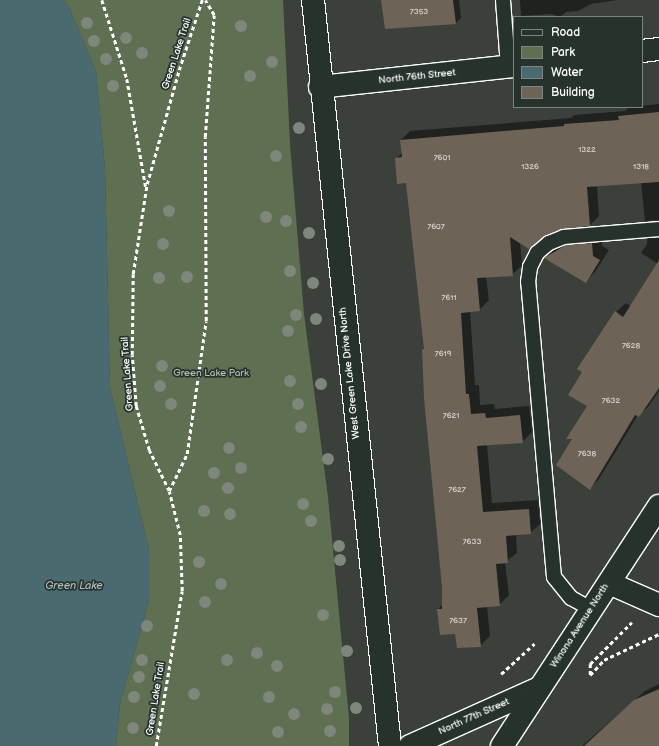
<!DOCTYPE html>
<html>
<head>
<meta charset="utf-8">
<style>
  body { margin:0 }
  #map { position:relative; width:659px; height:746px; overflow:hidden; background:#3b413a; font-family:"Balsamiq Sans",sans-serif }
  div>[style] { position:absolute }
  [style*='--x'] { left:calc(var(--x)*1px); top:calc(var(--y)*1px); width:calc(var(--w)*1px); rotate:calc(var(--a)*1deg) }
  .green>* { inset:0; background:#5e6f52 }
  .water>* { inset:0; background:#496b70 }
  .shadow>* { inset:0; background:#0007 }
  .building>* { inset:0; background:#6d6357 }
  .path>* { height:2.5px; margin-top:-1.25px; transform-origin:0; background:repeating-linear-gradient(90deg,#fff 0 4px,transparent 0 7px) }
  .roads { filter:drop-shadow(1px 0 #fff) drop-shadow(-1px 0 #fff) drop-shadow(0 1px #fff) drop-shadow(0 -1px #fff) }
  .service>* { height:14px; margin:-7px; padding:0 7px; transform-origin:7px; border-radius:7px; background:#26332d }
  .minor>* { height:22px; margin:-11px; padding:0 11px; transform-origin:11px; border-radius:11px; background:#26332d }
  .tertiary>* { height:22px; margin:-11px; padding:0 11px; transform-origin:11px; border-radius:11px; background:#26332d }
  .secondary>* { height:22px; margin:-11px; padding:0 11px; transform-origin:11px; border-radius:11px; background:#26332d }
  .trees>* { width:12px; height:12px; margin:-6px; border-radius:50%; background:#7f867b }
  span { translate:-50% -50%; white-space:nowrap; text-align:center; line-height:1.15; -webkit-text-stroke:3.5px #26332d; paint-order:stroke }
  .number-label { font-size:8px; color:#dad8d5 }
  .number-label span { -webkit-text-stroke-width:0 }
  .street-label { font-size:10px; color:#fff }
  .park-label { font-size:10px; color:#b7beb1 }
  .water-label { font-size:11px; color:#adbcbf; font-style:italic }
  .legend { position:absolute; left:513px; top:16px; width:130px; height:92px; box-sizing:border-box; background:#26332d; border:1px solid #7d8581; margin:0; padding:5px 7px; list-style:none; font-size:12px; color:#fff }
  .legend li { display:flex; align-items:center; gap:8px; height:20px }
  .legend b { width:20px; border:1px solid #7d8581 }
</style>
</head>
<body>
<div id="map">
  <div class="green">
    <i style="clip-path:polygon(63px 0,283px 0,290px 144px,304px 314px,328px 497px,349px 718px,349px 746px,116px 746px,120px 704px,149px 600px,149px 550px,110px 388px,105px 169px,96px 71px,68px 5px)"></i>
  </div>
  <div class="water">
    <i style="clip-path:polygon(0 0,63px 0,68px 5px,96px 71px,105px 169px,110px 388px,149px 550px,149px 600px,120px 704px,116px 746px,0 746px)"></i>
  </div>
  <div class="shadow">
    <i style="clip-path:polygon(382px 0,459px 0,461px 18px,456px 23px)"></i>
    <i style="clip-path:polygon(520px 0,617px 0,591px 4px,578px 11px,566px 12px,560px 17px,551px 14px,521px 16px)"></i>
    <i style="clip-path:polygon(659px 104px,659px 220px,645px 221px,641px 182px,597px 186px,599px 216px,590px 225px,561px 228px,520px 242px,522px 265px,512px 275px,486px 277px,489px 300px,479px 310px,470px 311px,475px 385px,479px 385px,480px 405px,494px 404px,495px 409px,529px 406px,532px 432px,522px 442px,487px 444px,492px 503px,538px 500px,540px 524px,530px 533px,516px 534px,517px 553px,505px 562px,509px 595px,499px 605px,487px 606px,490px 636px,480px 646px,456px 632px,438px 609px,443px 604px,443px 587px,423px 349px,425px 347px,407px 182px,396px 159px,402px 153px,401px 140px,410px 131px,571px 118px,574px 115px,625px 111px,629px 107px)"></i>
    <i style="clip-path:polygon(659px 229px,659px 391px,648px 407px,638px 415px,599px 479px,590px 488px,574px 438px,588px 406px,616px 312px,626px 303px,631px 306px,658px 264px,641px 253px,647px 244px,647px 239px)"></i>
    <i style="clip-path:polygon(601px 234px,602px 246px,609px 250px,595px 272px,585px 282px,546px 258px,555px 249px,577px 236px)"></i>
    <i style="clip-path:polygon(659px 684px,659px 746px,582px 746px,645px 691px)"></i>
  </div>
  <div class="building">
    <i style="clip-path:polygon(381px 0,453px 0,456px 24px,385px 29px)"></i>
    <i style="clip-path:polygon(659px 112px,659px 182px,587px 187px,590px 226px,561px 229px,544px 236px,529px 249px,510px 237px,513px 276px,477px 278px,480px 311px,461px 313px,466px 394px,469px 394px,471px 414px,485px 413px,486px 418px,520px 415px,523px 443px,477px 446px,483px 512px,529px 509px,531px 534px,506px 536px,508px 563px,496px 564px,500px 606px,477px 608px,481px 647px,457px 648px,455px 634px,440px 635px,437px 609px,442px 609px,442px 587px,424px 398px,422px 349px,424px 349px,406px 183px,397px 184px,395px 158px,402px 157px,400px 140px,564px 126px,564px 124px,619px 120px,618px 116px)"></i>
    <i style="clip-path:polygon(592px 243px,593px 256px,600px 260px,586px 283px,544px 258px,566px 245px)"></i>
    <i style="clip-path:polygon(659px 260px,659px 388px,639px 417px,635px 415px,590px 490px,556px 465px,572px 439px,566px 439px,587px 406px,568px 395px,582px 372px,577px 369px,615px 311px,623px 317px)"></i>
    <i style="clip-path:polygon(659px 689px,659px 746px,584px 746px,634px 700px)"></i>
  </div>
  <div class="path">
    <i style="--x:102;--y:0;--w:83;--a:72.4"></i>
    <i style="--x:127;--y:79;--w:111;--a:80.1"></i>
    <i style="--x:169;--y:491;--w:41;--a:-64.1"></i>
    <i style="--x:187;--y:454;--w:134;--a:-81.9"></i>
    <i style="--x:206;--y:321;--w:184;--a:-90.3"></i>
    <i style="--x:205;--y:137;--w:122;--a:-85.8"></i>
    <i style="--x:214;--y:15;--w:17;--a:-121"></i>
    <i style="--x:501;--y:674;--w:45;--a:-42.3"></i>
    <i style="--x:590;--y:675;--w:11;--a:-90"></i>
    <i style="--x:590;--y:664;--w:59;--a:-45"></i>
    <i style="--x:590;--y:675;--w:21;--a:-47"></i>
    <i style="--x:604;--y:660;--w:61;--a:-25.3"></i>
    <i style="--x:156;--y:746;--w:157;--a:-80.5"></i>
    <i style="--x:182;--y:591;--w:56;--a:-92"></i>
    <i style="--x:180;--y:535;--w:45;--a:-104"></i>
    <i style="--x:169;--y:491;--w:46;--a:-116"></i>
    <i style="--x:149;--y:450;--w:46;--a:-106.5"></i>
    <i style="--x:136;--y:406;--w:51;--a:-94.5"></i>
    <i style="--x:132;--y:355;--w:81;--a:-89.3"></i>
    <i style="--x:133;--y:274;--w:91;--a:-81.2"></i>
    <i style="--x:147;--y:184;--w:118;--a:-74.3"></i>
    <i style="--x:179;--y:70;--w:74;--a:-71.8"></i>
  </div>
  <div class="roads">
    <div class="service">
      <i style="--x:503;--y:0;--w:66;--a:85.7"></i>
      <i style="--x:591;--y:609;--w:23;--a:-151"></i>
      <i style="--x:571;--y:598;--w:27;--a:-129"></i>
      <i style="--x:554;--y:577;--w:296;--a:-95"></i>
      <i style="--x:528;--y:282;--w:15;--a:-82"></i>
      <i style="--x:530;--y:267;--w:16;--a:-63"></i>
      <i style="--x:537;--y:253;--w:16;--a:-40"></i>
      <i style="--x:549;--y:243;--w:16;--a:-22"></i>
      <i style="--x:564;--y:237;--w:95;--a:-4.8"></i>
    </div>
    <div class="minor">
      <i style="--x:642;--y:51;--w:17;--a:-7"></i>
      <i style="--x:320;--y:87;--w:195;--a:-6.2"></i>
      <i style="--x:609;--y:583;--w:55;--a:23.7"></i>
      <i style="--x:410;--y:746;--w:141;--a:-24.2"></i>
    </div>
    <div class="tertiary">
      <i style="--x:313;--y:0;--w:750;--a:84.11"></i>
    </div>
    <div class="secondary">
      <i style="--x:502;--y:746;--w:287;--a:-56.8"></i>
    </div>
  </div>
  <div class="trees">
    <i style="left:87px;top:23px"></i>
    <i style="left:241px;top:26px"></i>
    <i style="left:126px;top:38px"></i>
    <i style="left:94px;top:41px"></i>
    <i style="left:142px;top:53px"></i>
    <i style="left:106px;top:59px"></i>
    <i style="left:272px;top:62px"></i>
    <i style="left:250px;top:76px"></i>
    <i style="left:113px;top:86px"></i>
    <i style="left:299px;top:128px"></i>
    <i style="left:276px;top:156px"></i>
    <i style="left:169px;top:211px"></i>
    <i style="left:266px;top:217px"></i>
    <i style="left:286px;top:221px"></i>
    <i style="left:309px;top:233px"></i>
    <i style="left:163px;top:244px"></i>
    <i style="left:290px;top:271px"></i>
    <i style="left:187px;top:277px"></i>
    <i style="left:159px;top:278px"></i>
    <i style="left:313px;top:283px"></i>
    <i style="left:296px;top:315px"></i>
    <i style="left:316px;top:319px"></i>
    <i style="left:288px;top:331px"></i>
    <i style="left:162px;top:366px"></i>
    <i style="left:290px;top:381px"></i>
    <i style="left:321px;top:384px"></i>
    <i style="left:160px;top:386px"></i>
    <i style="left:171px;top:404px"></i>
    <i style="left:298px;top:404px"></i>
    <i style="left:301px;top:427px"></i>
    <i style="left:229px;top:448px"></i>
    <i style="left:328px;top:459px"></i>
    <i style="left:241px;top:468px"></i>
    <i style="left:214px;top:473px"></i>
    <i style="left:228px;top:488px"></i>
    <i style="left:303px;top:504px"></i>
    <i style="left:204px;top:511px"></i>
    <i style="left:230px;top:514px"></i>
    <i style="left:311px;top:521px"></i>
    <i style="left:339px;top:546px"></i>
    <i style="left:340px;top:560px"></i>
    <i style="left:199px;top:562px"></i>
    <i style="left:221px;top:584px"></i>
    <i style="left:205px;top:602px"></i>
    <i style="left:323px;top:615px"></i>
    <i style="left:147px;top:626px"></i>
    <i style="left:347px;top:651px"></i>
    <i style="left:257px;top:653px"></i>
    <i style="left:142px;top:660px"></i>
    <i style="left:227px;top:660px"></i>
    <i style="left:277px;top:666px"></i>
    <i style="left:139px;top:677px"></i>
    <i style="left:335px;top:692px"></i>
    <i style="left:194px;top:694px"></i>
    <i style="left:134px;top:697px"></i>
    <i style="left:269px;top:697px"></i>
    <i style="left:356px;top:708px"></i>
    <i style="left:327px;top:709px"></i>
    <i style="left:294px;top:714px"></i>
    <i style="left:133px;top:728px"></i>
    <i style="left:330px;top:731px"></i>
    <i style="left:278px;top:732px"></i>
  </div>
  <div class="number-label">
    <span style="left:419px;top:12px">7353</span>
    <span style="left:587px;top:150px">1322</span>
    <span style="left:442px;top:158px">7601</span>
    <span style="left:530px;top:167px">1326</span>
    <span style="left:641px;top:167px">1318</span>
    <span style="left:436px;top:227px">7607</span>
    <span style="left:449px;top:298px">7611</span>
    <span style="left:631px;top:346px">7628</span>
    <span style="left:443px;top:354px">7619</span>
    <span style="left:611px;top:401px">7632</span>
    <span style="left:451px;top:416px">7621</span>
    <span style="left:587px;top:454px">7638</span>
    <span style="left:457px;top:490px">7627</span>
    <span style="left:472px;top:542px">7633</span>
    <span style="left:458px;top:621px">7637</span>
  </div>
  <div class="street-label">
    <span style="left:177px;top:54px;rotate:-72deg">Green Lake Trail</span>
    <span style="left:417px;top:77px;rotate:-6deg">North 76th Street</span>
    <span style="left:350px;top:373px;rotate:-96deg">West Green Lake Drive North</span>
    <span style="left:128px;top:374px;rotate:-94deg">Green Lake Trail</span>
    <span style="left:580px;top:626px;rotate:-57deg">Winona Avenue North</span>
    <span style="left:156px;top:699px;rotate:-81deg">Green Lake Trail</span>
    <span style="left:474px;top:717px;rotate:-24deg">North 77th Street</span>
  </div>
  <div class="park-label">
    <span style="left:211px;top:374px">Green Lake Park</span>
  </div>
  <div class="water-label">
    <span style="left:74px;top:586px">Green Lake</span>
  </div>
  <ul class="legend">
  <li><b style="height:5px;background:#26332d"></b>Road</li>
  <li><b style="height:11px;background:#5e6f52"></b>Park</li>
  <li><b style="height:11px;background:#496b70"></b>Water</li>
  <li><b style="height:11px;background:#6d6357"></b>Building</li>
  </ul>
</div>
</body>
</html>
